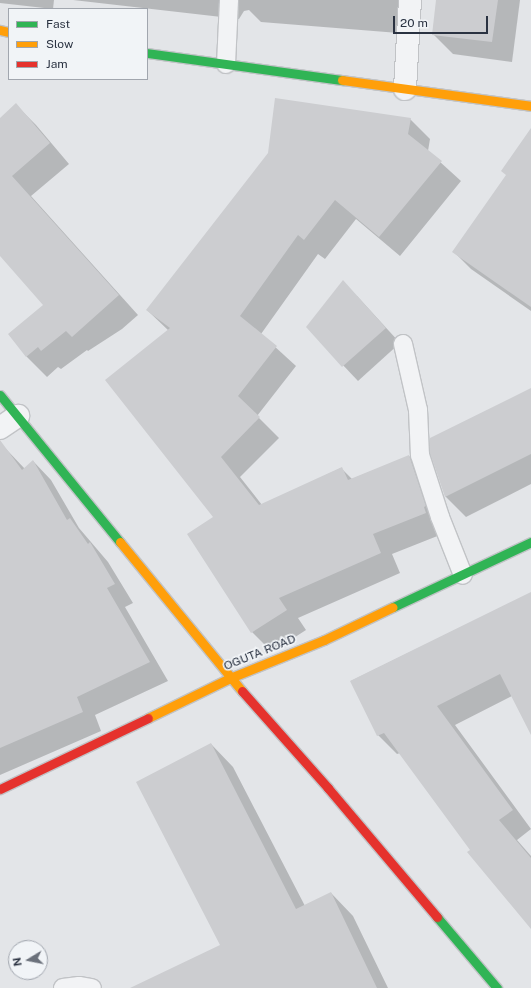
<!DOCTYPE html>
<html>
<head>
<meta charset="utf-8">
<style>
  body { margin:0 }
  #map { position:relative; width:531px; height:988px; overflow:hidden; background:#e3e5e8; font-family:"Public Sans",sans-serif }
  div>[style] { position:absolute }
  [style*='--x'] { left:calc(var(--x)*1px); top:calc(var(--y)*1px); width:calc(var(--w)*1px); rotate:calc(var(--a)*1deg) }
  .shadow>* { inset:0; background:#0003 }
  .building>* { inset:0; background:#cccdd0 }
  .roads { filter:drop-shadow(1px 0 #c1c3c6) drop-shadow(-1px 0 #c1c3c6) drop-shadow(0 1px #c1c3c6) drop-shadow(0 -1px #c1c3c6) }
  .lane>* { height:18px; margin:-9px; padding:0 9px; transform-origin:9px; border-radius:9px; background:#f2f3f5 }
  .street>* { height:22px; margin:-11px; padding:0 11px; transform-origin:11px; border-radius:11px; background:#f2f3f5 }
  .fast>* { height:9px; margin:-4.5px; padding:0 4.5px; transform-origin:4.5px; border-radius:4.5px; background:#30b455 }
  .slow>* { height:9px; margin:-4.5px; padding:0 4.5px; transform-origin:4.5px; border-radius:4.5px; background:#ff9f0a }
  .jam>* { height:9px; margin:-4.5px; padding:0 4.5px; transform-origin:4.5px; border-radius:4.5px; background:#e5322d }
  span { translate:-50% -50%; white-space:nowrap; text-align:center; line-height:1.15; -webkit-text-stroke:3.5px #f1f4f7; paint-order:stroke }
  .street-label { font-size:12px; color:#2a3241 }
  .legend { position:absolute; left:8px; top:8px; width:140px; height:72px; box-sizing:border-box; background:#f1f4f7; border:1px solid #a1a6ae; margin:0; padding:5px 7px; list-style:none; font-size:12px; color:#2a3241 }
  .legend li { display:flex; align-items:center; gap:8px; height:20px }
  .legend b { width:20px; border:1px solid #a1a6ae }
  .north { position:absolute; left:8px; top:940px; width:40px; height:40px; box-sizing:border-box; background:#f1f4f7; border:1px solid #a1a6ae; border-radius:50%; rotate:260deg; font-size:11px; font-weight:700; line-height:16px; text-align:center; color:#2a3241 }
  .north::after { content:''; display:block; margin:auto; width:14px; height:18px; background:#6b717b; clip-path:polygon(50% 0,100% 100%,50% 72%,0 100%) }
  .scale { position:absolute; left:393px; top:16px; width:95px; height:18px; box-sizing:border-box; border:2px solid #2a3241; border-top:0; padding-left:5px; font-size:12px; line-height:14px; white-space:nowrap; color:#2a3241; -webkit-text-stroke:3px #f1f4f7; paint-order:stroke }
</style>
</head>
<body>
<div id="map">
  <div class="shadow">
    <i style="clip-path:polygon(0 0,54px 0,53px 9px,0 3px)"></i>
    <i style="clip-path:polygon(73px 0,414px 0,411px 34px,261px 22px,249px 10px,244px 11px,239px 19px)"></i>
    <i style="clip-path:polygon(437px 0,520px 0,512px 62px,453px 54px,433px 34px)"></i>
    <i style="clip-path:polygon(16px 105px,36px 125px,69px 164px,31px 196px,138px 315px,122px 329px,88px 351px,87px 350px,61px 369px,58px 367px,47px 377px,27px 357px,9px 334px,45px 305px,0 255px,0 119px)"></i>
    <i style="clip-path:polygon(410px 119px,430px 139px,428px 151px,461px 181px,400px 256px,356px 219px,325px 259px,318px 254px,261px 334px,296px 366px,257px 416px,279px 438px,240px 477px,262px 505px,341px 468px,352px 479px,409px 456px,429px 476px,445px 533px,392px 554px,400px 573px,298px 618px,306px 630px,272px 652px,252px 632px,214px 517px,169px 331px,147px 310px)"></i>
    <i style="clip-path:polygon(531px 154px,531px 311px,471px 269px,454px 252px)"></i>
    <i style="clip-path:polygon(357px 296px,400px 343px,358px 381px,307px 327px)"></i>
    <i style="clip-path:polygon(531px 389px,531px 484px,466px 517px,445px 496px)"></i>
    <i style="clip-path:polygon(6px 449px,25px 469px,33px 461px,51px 480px,79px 528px,108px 562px,133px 603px,125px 607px,168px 681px,95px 715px,101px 731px,0 775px,0 453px)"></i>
    <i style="clip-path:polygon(531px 593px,531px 732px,512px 696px,455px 725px,531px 829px,517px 840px,531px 856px,531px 927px,471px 850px,400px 753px,397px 754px,378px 735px,351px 681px)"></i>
    <i style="clip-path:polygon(211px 744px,233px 767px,305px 906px,331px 893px,353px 916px,388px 988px,155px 988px,222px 945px)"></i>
  </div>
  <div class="building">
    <i style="clip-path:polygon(436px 0,498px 0,492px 42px,432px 35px)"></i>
    <i style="clip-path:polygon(275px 98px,411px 118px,408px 134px,442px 161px,379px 237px,335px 200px,304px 240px,298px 235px,240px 316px,277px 346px,238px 396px,260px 417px,221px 457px,259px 505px,342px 467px,348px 480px,409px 455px,426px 506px,424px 507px,426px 513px,373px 534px,381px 553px,279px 598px,287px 610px,251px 633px,187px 534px,213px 517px,105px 380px,170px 328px,146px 310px,268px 153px)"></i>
    <i style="clip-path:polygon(16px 103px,50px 143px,12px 176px,119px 295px,72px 337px,66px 331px,41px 351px,38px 347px,26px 357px,8px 334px,43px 305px,0 256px,0 118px)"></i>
    <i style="clip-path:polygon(531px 128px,531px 307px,452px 252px,506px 175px,501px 171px)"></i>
    <i style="clip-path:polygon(343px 280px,386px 328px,342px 367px,306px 327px)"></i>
    <i style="clip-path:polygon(531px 388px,531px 454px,445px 497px,430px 453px,430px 438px)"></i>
    <i style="clip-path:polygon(0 440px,22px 470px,33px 460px,67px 520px,70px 518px,88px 544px,90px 542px,115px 584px,107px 588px,150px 662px,77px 697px,83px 712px,0 748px)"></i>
    <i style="clip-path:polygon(531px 592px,531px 735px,500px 674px,437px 706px,513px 810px,499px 820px,531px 858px,531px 929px,467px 852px,470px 850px,384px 733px,377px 736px,350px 681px)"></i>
    <i style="clip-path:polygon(211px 743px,296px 909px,331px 892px,377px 988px,130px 988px,220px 945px,136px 782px)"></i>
  </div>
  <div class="roads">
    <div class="lane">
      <i style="--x:226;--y:64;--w:64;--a:-87.3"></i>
      <i style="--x:403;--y:344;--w:68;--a:77.2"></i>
      <i style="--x:418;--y:410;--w:45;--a:87.5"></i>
      <i style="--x:420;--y:455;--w:65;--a:72.1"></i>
      <i style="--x:440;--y:517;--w:62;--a:68.4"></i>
      <i style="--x:63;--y:988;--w:16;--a:-7"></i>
      <i style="--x:79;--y:986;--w:13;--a:9"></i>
    </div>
    <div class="street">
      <i style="--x:405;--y:89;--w:89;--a:-86.8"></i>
      <i style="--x:0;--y:428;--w:22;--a:-34"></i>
    </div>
    <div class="fast">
      <i style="--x:147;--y:53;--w:197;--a:7.9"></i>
      <i style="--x:0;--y:395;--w:190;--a:50.8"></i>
      <i style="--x:393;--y:607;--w:153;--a:-25.2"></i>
      <i style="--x:437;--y:917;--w:93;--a:49.8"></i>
    </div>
    <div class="slow">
      <i style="--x:0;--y:30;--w:9;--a:13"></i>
      <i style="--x:342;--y:80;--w:191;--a:7.8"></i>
      <i style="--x:120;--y:542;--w:193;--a:50.7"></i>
      <i style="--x:148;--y:718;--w:91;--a:-26"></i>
      <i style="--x:230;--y:678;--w:101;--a:-22"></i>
      <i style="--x:324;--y:640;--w:76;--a:-25.6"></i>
    </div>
    <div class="jam">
      <i style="--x:242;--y:691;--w:130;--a:48.4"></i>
      <i style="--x:328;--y:788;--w:169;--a:49.8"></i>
      <i style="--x:0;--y:789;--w:164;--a:-25.6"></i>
    </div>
  </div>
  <div class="street-label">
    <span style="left:260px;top:653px;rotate:-22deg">OGUTA ROAD</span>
  </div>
  <ul class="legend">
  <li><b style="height:5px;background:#30b455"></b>Fast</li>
  <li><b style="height:5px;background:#ff9f0a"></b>Slow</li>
  <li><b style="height:5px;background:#e5322d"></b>Jam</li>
  </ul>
  <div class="north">N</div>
  <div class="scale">20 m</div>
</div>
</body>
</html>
